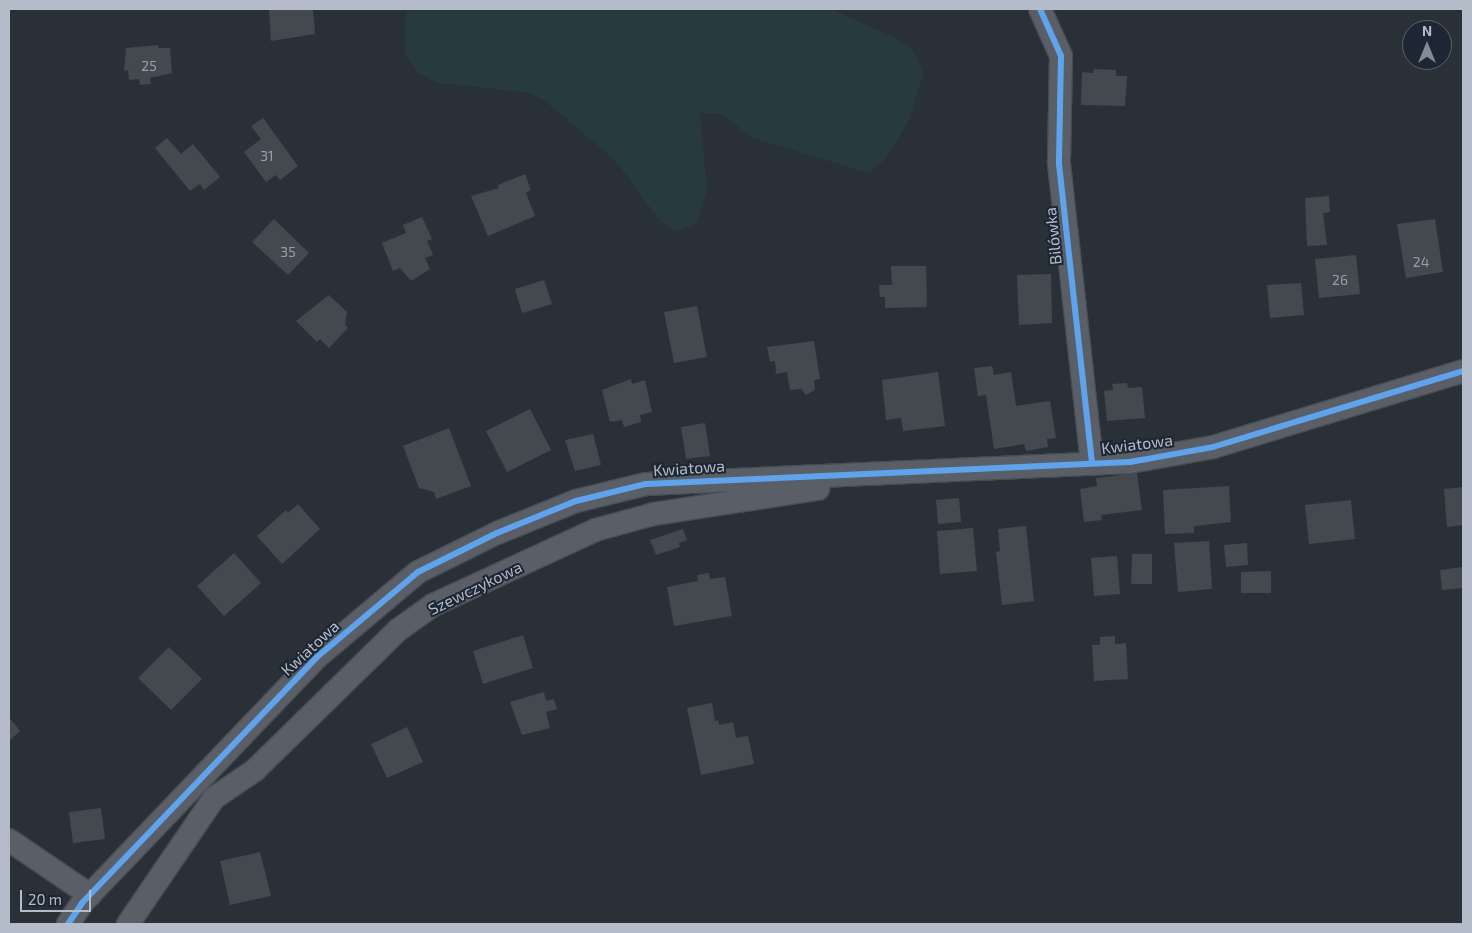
<!DOCTYPE html>
<html>
<head>
<meta charset="utf-8">
<style>
  body { margin:0 }
  #map { position:relative; width:1472px; height:933px; overflow:hidden; background:#2a3038; font-family:"Exo 2",sans-serif }
  div>[style] { position:absolute }
  [style*='--x'] { left:calc(var(--x)*1px); top:calc(var(--y)*1px); width:calc(var(--w)*1px); rotate:calc(var(--a)*1deg) }
  .green>* { inset:0; background:#273a3e }
  .building>* { inset:0; background:#444950 }
  .roads { filter:drop-shadow(1px 0 #484c53) drop-shadow(-1px 0 #484c53) drop-shadow(0 1px #484c53) drop-shadow(0 -1px #484c53) }
  .minor>* { height:22px; margin:-11px; padding:0 11px; transform-origin:11px; border-radius:11px; background:#5a5e66 }
  .cycleway>* { height:6px; margin:-3px; padding:0 3px; transform-origin:3px; border-radius:3px; background:#60a3ed }
  span { translate:-50% -50%; white-space:nowrap; text-align:center; line-height:1.15; -webkit-text-stroke:4px #1d2633; paint-order:stroke }
  .number-label { font-size:14px; color:#989fab }
  .number-label span { -webkit-text-stroke-width:0 }
  .street-label { font-size:16px; color:#b4bcc9 }
  .frame { position:absolute; inset:0; border:10px solid #b4bcc9; pointer-events:none }
  .north { position:absolute; left:1402px; top:20px; width:50px; height:50px; box-sizing:border-box; background:#1d2633; border:1px solid #59626f; border-radius:50%; rotate:0deg; font-size:14px; font-weight:700; line-height:20px; text-align:center; color:#b4bcc9 }
  .north::after { content:''; display:block; margin:auto; width:18px; height:22px; background:#848b96; clip-path:polygon(50% 0,100% 100%,50% 72%,0 100%) }
  .scale { position:absolute; left:20px; top:890px; width:71px; height:22px; box-sizing:border-box; border:2px solid #b4bcc9; border-top:0; padding-left:6px; font-size:15px; line-height:18px; white-space:nowrap; color:#b4bcc9; -webkit-text-stroke:4px #1d2633; paint-order:stroke }
</style>
</head>
<body>
<div id="map">
  <div class="green">
    <i style="clip-path:polygon(406px 9px,831px 9px,894px 37px,914px 51px,923px 73px,910px 118px,886px 158px,869px 173px,753px 138px,721px 114px,700px 113px,707px 190px,696px 223px,675px 232px,657px 217px,615px 160px,545px 101px,526px 92px,437px 83px,418px 72px,405px 54px)"></i>
  </div>
  <div class="building">
    <i style="clip-path:polygon(269px 9px,313px 10px,315px 34px,271px 41px)"></i>
    <i style="clip-path:polygon(158px 45px,158px 48px,170px 48px,172px 73px,150px 78px,151px 84px,140px 85px,139px 79px,129px 80px,128px 70px,124px 71px,126px 48px)"></i>
    <i style="clip-path:polygon(1094px 69px,1116px 70px,1116px 76px,1127px 76px,1125px 106px,1081px 105px,1082px 72px,1093px 73px)"></i>
    <i style="clip-path:polygon(263px 118px,298px 166px,280px 180px,276px 175px,266px 182px,244px 152px,261px 139px,251px 126px)"></i>
    <i style="clip-path:polygon(167px 138px,181px 154px,193px 144px,220px 177px,204px 190px,200px 184px,190px 191px,155px 148px)"></i>
    <i style="clip-path:polygon(525px 174px,531px 190px,526px 193px,535px 216px,488px 236px,471px 196px,499px 188px,498px 185px)"></i>
    <i style="clip-path:polygon(1329px 196px,1330px 212px,1323px 213px,1327px 245px,1307px 246px,1305px 198px)"></i>
    <i style="clip-path:polygon(422px 217px,432px 239px,427px 241px,433px 255px,425px 258px,430px 269px,411px 281px,400px 268px,393px 271px,382px 243px,406px 233px,403px 225px)"></i>
    <i style="clip-path:polygon(274px 219px,309px 253px,288px 275px,252px 242px)"></i>
    <i style="clip-path:polygon(1435px 219px,1443px 272px,1406px 278px,1397px 224px)"></i>
    <i style="clip-path:polygon(1356px 255px,1360px 294px,1319px 298px,1315px 259px)"></i>
    <i style="clip-path:polygon(891px 266px,926px 266px,927px 307px,885px 308px,885px 297px,880px 297px,879px 285px,892px 285px)"></i>
    <i style="clip-path:polygon(1051px 274px,1052px 323px,1019px 325px,1017px 275px)"></i>
    <i style="clip-path:polygon(544px 280px,552px 304px,522px 313px,515px 289px)"></i>
    <i style="clip-path:polygon(1301px 283px,1304px 315px,1270px 318px,1267px 285px)"></i>
    <i style="clip-path:polygon(329px 295px,347px 312px,345px 325px,348px 328px,329px 348px,320px 339px,317px 342px,296px 321px)"></i>
    <i style="clip-path:polygon(697px 306px,707px 357px,674px 363px,664px 312px)"></i>
    <i style="clip-path:polygon(814px 341px,820px 379px,814px 380px,815px 390px,806px 395px,801px 389px,790px 390px,787px 372px,776px 374px,775px 361px,770px 362px,767px 347px)"></i>
    <i style="clip-path:polygon(992px 366px,994px 375px,1011px 372px,1016px 406px,1050px 401px,1056px 438px,1047px 439px,1048px 447px,1026px 451px,1024px 444px,994px 449px,986px 395px,978px 396px,974px 368px)"></i>
    <i style="clip-path:polygon(938px 372px,945px 426px,903px 431px,901px 418px,886px 420px,882px 380px)"></i>
    <i style="clip-path:polygon(631px 379px,632px 384px,645px 380px,652px 412px,640px 415px,641px 422px,624px 427px,622px 420px,610px 422px,602px 390px)"></i>
    <i style="clip-path:polygon(1127px 383px,1128px 388px,1142px 387px,1145px 418px,1107px 421px,1104px 391px,1113px 390px,1112px 384px)"></i>
    <i style="clip-path:polygon(530px 409px,551px 450px,507px 472px,486px 431px)"></i>
    <i style="clip-path:polygon(705px 423px,710px 456px,686px 459px,681px 427px)"></i>
    <i style="clip-path:polygon(449px 428px,471px 486px,436px 499px,434px 492px,419px 488px,403px 446px)"></i>
    <i style="clip-path:polygon(593px 434px,601px 465px,575px 471px,565px 440px)"></i>
    <i style="clip-path:polygon(1137px 473px,1142px 510px,1101px 515px,1102px 520px,1084px 522px,1080px 489px,1097px 486px,1096px 478px)"></i>
    <i style="clip-path:polygon(1229px 486px,1231px 522px,1194px 526px,1194px 533px,1165px 534px,1163px 490px)"></i>
    <i style="clip-path:polygon(1463px 487px,1463px 525px,1447px 527px,1444px 489px)"></i>
    <i style="clip-path:polygon(959px 498px,961px 522px,938px 524px,936px 500px)"></i>
    <i style="clip-path:polygon(1351px 500px,1355px 539px,1309px 544px,1305px 505px)"></i>
    <i style="clip-path:polygon(298px 504px,320px 529px,282px 564px,257px 536px,286px 510px,288px 513px)"></i>
    <i style="clip-path:polygon(1026px 526px,1034px 601px,1002px 605px,996px 552px,1000px 551px,998px 529px)"></i>
    <i style="clip-path:polygon(973px 528px,977px 571px,940px 574px,937px 531px)"></i>
    <i style="clip-path:polygon(683px 529px,687px 540px,679px 543px,680px 547px,656px 555px,650px 540px)"></i>
    <i style="clip-path:polygon(1209px 541px,1212px 589px,1178px 592px,1174px 543px)"></i>
    <i style="clip-path:polygon(1247px 543px,1248px 565px,1226px 567px,1224px 545px)"></i>
    <i style="clip-path:polygon(234px 553px,261px 583px,224px 616px,197px 586px)"></i>
    <i style="clip-path:polygon(1132px 554px,1152px 554px,1152px 584px,1131px 584px)"></i>
    <i style="clip-path:polygon(1117px 556px,1120px 594px,1094px 596px,1091px 558px)"></i>
    <i style="clip-path:polygon(1463px 567px,1463px 588px,1442px 590px,1440px 570px)"></i>
    <i style="clip-path:polygon(1271px 571px,1271px 593px,1241px 593px,1241px 572px)"></i>
    <i style="clip-path:polygon(709px 573px,710px 579px,725px 577px,732px 616px,674px 626px,667px 587px,698px 581px,697px 575px)"></i>
    <i style="clip-path:polygon(523px 635px,533px 668px,483px 684px,473px 651px)"></i>
    <i style="clip-path:polygon(1115px 636px,1115px 644px,1126px 643px,1128px 679px,1094px 681px,1092px 645px,1100px 645px,1100px 637px)"></i>
    <i style="clip-path:polygon(169px 647px,202px 679px,171px 710px,138px 678px)"></i>
    <i style="clip-path:polygon(544px 692px,546px 701px,554px 699px,557px 709px,546px 712px,550px 728px,522px 735px,510px 702px)"></i>
    <i style="clip-path:polygon(712px 703px,715px 721px,718px 720px,719px 725px,733px 722px,736px 738px,748px 736px,754px 764px,701px 775px,687px 708px)"></i>
    <i style="clip-path:polygon(9px 717px,20px 731px,9px 741px)"></i>
    <i style="clip-path:polygon(407px 727px,423px 762px,387px 778px,371px 744px)"></i>
    <i style="clip-path:polygon(101px 808px,105px 839px,73px 843px,69px 812px)"></i>
    <i style="clip-path:polygon(260px 852px,271px 896px,230px 905px,220px 861px)"></i>
  </div>
  <div class="roads">
    <div class="minor">
      <i style="--x:1040;--y:9;--w:51;--a:65.9"></i>
      <i style="--x:1061;--y:56;--w:108;--a:91.1"></i>
      <i style="--x:1059;--y:164;--w:301;--a:83.7"></i>
      <i style="--x:9;--y:840;--w:98;--a:34.2"></i>
      <i style="--x:68;--y:924;--w:25;--a:-56"></i>
      <i style="--x:82;--y:903;--w:340;--a:-46.3"></i>
      <i style="--x:317;--y:657;--w:132;--a:-40.1"></i>
      <i style="--x:418;--y:572;--w:88;--a:-26.3"></i>
      <i style="--x:497;--y:533;--w:85;--a:-22.1"></i>
      <i style="--x:576;--y:501;--w:72;--a:-13.7"></i>
      <i style="--x:646;--y:484;--w:484;--a:-2.6"></i>
      <i style="--x:1130;--y:462;--w:84;--a:-10.2"></i>
      <i style="--x:1213;--y:447;--w:261;--a:-16.9"></i>
      <i style="--x:128;--y:924;--w:153;--a:-55.7"></i>
      <i style="--x:214;--y:798;--w:50;--a:-34.3"></i>
      <i style="--x:255;--y:770;--w:200;--a:-44.4"></i>
      <i style="--x:398;--y:630;--w:43;--a:-35.5"></i>
      <i style="--x:433;--y:605;--w:179;--a:-24.8"></i>
      <i style="--x:595;--y:530;--w:61;--a:-15.2"></i>
      <i style="--x:654;--y:514;--w:166;--a:-8.7"></i>
    </div>
  </div>
  <div class="cycleway">
    <i style="--x:1040;--y:9;--w:51;--a:65.9"></i>
    <i style="--x:1061;--y:56;--w:108;--a:91.1"></i>
    <i style="--x:1059;--y:164;--w:301;--a:83.7"></i>
    <i style="--x:68;--y:924;--w:25;--a:-56"></i>
    <i style="--x:82;--y:903;--w:340;--a:-46.3"></i>
    <i style="--x:317;--y:657;--w:132;--a:-40.1"></i>
    <i style="--x:418;--y:572;--w:88;--a:-26.3"></i>
    <i style="--x:497;--y:533;--w:85;--a:-22.1"></i>
    <i style="--x:576;--y:501;--w:72;--a:-13.7"></i>
    <i style="--x:646;--y:484;--w:484;--a:-2.6"></i>
    <i style="--x:1130;--y:462;--w:84;--a:-10.2"></i>
    <i style="--x:1213;--y:447;--w:261;--a:-16.9"></i>
  </div>
  <div class="number-label">
    <span style="left:149px;top:66px">25</span>
    <span style="left:267px;top:156px">31</span>
    <span style="left:288px;top:252px">35</span>
    <span style="left:1421px;top:262px">24</span>
    <span style="left:1340px;top:280px">26</span>
  </div>
  <div class="street-label">
    <span style="left:1053px;top:236px;rotate:-96deg">Bilówka</span>
    <span style="left:1137px;top:444px;rotate:-7deg">Kwiatowa</span>
    <span style="left:689px;top:468px;rotate:-4deg">Kwiatowa</span>
    <span style="left:475px;top:588px;rotate:-26deg">Szewczykowa</span>
    <span style="left:310px;top:648px;rotate:-43deg">Kwiatowa</span>
  </div>
  <div class="frame"></div>
  <div class="north">N</div>
  <div class="scale">20 m</div>
</div>
</body>
</html>
